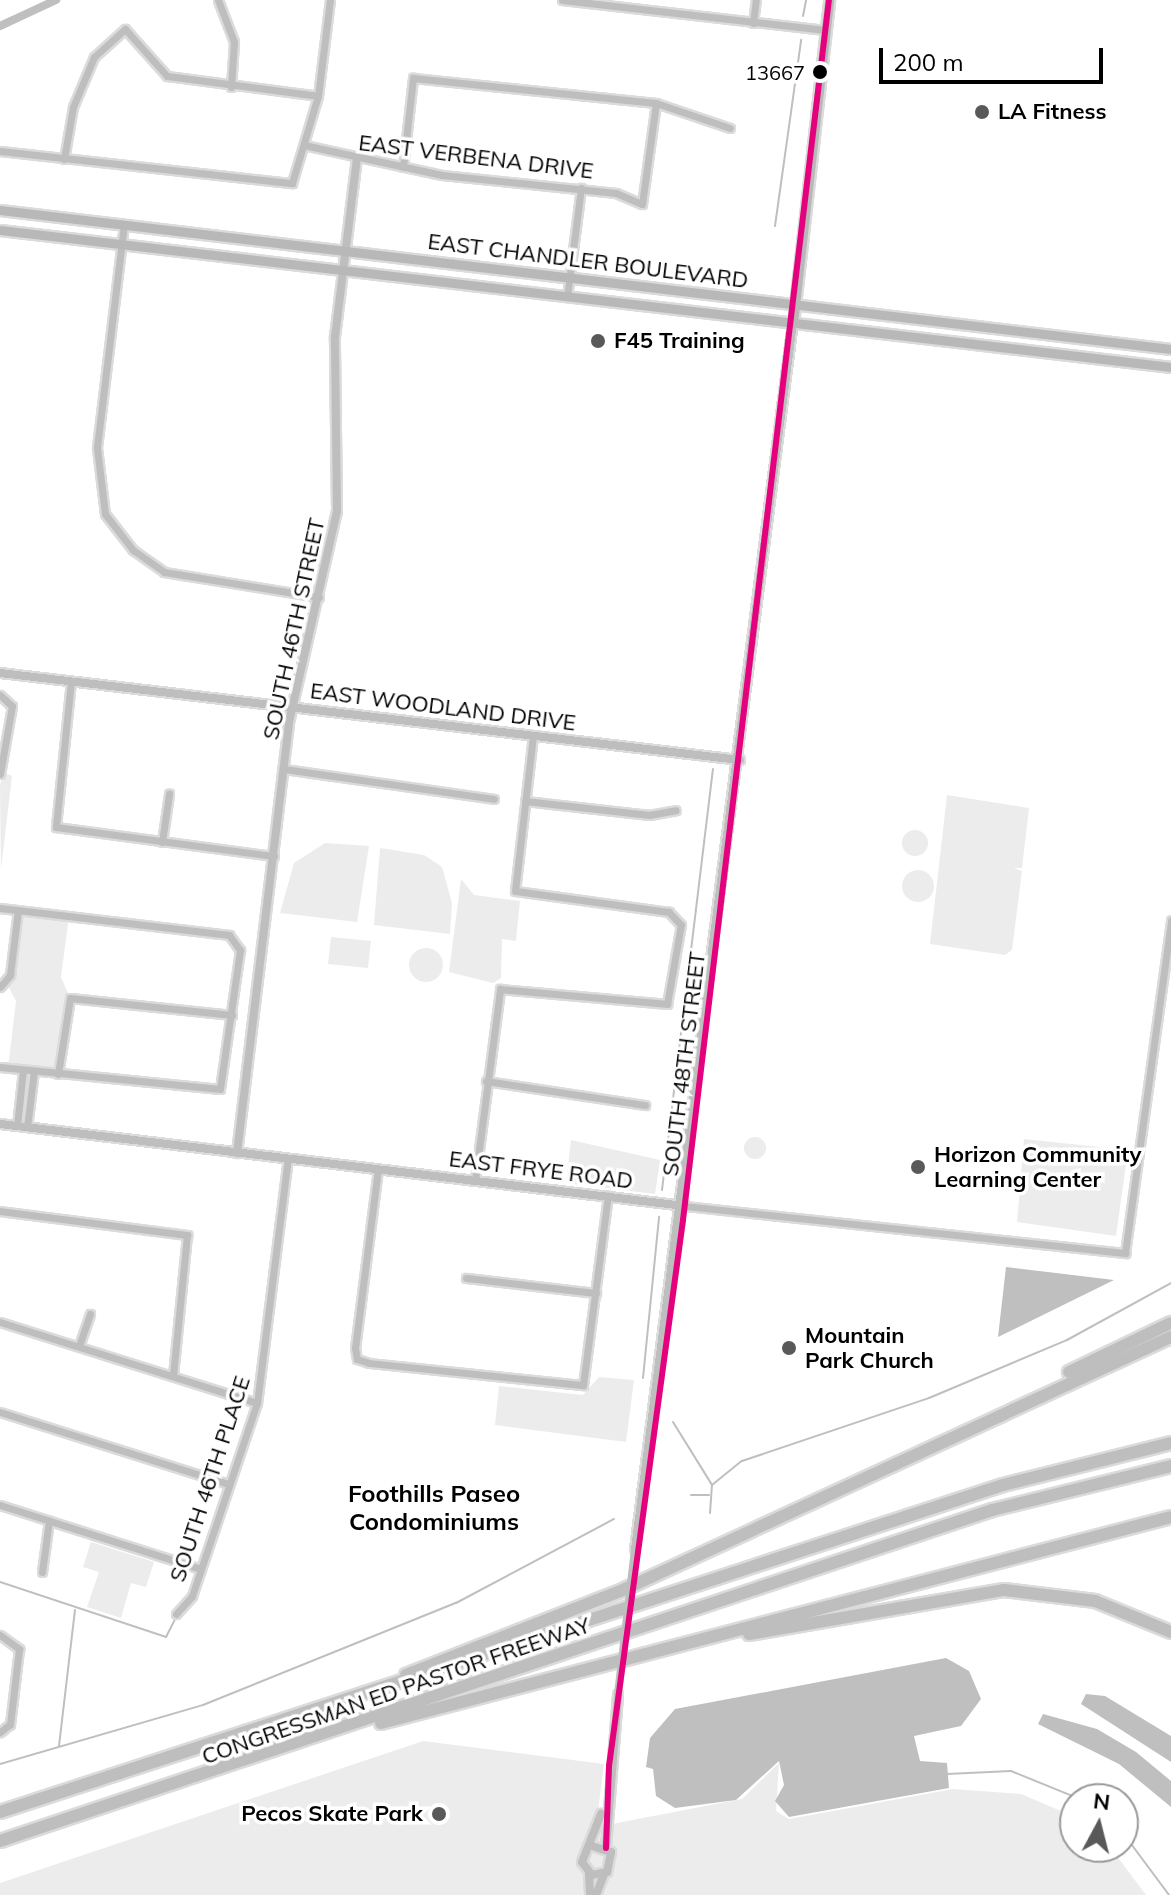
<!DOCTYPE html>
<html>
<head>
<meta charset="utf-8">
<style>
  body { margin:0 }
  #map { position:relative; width:1171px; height:1895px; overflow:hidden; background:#fff; font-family:Mulish,sans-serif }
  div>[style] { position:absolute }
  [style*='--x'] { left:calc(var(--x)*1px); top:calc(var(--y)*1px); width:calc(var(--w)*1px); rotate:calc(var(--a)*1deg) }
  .green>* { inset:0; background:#ececec }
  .round { border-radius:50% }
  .water>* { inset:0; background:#bfbfbf }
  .stream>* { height:2px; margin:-1px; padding:0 1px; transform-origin:1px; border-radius:1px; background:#bfbfbf }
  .canal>* { height:8px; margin:-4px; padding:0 4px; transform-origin:4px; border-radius:4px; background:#bfbfbf }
  .roads { filter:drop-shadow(2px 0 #dbdbdb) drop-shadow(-2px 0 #dbdbdb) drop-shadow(0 2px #dbdbdb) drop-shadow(0 -2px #dbdbdb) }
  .minor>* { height:7px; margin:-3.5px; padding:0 3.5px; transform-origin:3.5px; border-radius:3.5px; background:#bebebe }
  .tertiary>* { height:8px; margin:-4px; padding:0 4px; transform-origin:4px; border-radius:4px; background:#bebebe }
  .secondary>* { height:9px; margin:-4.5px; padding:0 4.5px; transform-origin:4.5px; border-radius:4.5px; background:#b8b8b8 }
  .motorway>* { height:12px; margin:-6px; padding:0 6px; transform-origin:6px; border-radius:6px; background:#bebebe }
  .tertiary-bridge>* { height:8px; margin:-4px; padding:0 4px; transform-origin:4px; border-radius:4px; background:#bebebe }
  .bus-1>* { height:6px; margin:-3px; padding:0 3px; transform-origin:3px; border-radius:3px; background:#e5007d }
  .dots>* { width:22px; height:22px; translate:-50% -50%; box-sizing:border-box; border:4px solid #fff; border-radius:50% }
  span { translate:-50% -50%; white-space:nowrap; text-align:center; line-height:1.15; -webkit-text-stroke:7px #fff; paint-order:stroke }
  .bus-label { font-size:20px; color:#000 }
  .right { translate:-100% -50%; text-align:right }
  .poi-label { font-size:22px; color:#000; font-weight:700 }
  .left { translate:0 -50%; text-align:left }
  .street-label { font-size:22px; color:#000 }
  .neighbourhood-label { font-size:24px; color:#000; font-weight:700 }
  .north { position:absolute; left:1059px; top:1783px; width:80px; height:80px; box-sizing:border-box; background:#fff; border:2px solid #999; border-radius:50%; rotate:7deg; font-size:22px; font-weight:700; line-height:32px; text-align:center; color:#000 }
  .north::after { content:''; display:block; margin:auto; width:28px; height:36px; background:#595959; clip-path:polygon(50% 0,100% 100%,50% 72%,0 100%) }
  .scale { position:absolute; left:879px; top:48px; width:224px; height:36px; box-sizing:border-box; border:4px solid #000; border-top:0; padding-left:10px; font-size:24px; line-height:28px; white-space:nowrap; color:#000; -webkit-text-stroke:6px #fff; paint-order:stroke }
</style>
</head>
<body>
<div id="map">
  <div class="green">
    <i style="clip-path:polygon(3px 772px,12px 776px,1px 869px,0 786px)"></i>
    <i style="clip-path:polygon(947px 795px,1029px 808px,1022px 868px,1014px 868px,1022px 871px,1012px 950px,1005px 955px,930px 944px)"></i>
    <i class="round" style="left:902px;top:830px;width:26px;height:26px"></i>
    <i style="clip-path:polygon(325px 843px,369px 846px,357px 922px,280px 913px,294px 863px)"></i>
    <i style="clip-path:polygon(380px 848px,424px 855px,442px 867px,452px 903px,450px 934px,374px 925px)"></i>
    <i class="round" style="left:902px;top:870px;width:32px;height:32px"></i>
    <i style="clip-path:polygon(461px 879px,474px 895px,520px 901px,516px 941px,502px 939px,501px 978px,493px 983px,449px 972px)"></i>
    <i style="clip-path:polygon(18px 910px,69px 916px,61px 977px,70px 998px,58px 1074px,8px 1068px,16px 1001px,7px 984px)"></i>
    <i style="clip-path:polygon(331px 937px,371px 941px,368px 968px,328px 964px)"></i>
    <i class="round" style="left:409px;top:948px;width:34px;height:34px"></i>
    <i class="round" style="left:744px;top:1137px;width:22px;height:22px"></i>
    <i style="clip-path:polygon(1024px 1139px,1128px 1150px,1116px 1236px,1017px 1222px)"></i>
    <i style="clip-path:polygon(571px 1140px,660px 1160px,655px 1194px,566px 1183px)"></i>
    <i style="clip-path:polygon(599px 1377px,634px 1380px,626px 1442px,495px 1425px,499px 1386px,583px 1395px)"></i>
    <i style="clip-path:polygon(91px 1542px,154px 1562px,146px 1587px,131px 1583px,121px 1618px,87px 1607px,99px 1572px,83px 1567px)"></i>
    <i style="clip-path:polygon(423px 1741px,604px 1764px,596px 1827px,742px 1799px,779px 1763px,776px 1811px,789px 1819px,953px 1789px,1021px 1794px,1075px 1817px,1075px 1847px,1110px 1847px,1146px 1895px,0 1895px,0 1883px)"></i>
  </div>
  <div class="water">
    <i style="clip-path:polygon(1006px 1267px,1114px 1280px,998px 1337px)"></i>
    <i style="clip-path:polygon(946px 1658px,969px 1671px,981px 1699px,961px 1726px,914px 1736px,920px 1761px,947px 1763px,949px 1788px,789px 1817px,775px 1801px,784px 1785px,779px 1761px,736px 1800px,675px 1808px,656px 1796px,653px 1769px,646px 1767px,650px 1738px,675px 1709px)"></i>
    <i style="clip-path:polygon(1086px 1694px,1105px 1696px,1171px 1736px,1171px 1762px,1081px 1704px)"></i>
    <i style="clip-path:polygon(1043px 1714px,1097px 1729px,1136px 1752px,1171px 1781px,1171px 1807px,1119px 1764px,1038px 1724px)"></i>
  </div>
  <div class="stream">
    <i style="--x:803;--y:16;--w:16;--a:-79"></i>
    <i style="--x:775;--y:226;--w:188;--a:-82"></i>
    <i style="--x:662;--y:1190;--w:424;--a:-83.1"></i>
    <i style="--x:643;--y:1378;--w:162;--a:-84.3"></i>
    <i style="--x:673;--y:1422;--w:74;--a:58.2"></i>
    <i style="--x:691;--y:1495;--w:18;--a:0"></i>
    <i style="--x:710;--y:1513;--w:28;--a:-86"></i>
    <i style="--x:712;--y:1485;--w:38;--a:-39"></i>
    <i style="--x:742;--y:1461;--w:197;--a:-18.6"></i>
    <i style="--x:929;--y:1398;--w:150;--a:-22.8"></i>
    <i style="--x:1067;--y:1340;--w:119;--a:-28.7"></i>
    <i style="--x:0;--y:1582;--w:175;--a:18.3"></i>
    <i style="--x:166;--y:1637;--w:22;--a:-63"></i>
    <i style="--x:59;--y:1746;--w:137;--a:-83.3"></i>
    <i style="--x:0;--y:1764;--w:211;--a:-16.2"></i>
    <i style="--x:203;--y:1705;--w:273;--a:-22"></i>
    <i style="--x:456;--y:1603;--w:179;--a:-28"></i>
    <i style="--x:947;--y:1774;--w:64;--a:-2.7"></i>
    <i style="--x:1011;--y:1771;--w:74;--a:22.1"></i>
    <i style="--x:1123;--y:1833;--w:77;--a:53.4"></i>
  </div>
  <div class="canal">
    <i style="--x:0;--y:26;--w:62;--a:-24.9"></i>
  </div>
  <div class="roads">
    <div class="minor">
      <i style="--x:218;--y:0;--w:45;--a:69.1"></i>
      <i style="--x:234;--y:42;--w:45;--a:93.8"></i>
      <i style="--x:562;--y:0;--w:265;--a:6.5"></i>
      <i style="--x:753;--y:23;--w:23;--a:-83"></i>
      <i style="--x:304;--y:145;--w:141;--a:12.3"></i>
      <i style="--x:442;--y:175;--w:175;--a:5.9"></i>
      <i style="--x:616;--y:193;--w:28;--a:23"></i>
      <i style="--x:642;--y:204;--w:102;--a:-82.1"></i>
      <i style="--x:0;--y:151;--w:294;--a:6.3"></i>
      <i style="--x:292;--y:183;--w:91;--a:-73.4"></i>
      <i style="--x:318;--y:96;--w:97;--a:-82.9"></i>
      <i style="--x:64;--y:159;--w:53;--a:-80.2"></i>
      <i style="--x:73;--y:107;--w:54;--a:-67.2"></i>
      <i style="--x:94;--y:57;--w:42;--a:-42.1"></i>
      <i style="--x:125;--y:29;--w:63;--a:48.2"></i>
      <i style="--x:167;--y:76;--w:152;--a:7.5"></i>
      <i style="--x:403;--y:167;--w:90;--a:-83.6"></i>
      <i style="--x:413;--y:78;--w:244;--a:5.9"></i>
      <i style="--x:656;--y:103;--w:78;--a:18.7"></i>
      <i style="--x:124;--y:224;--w:226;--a:96.9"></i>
      <i style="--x:97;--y:448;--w:66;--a:83.1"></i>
      <i style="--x:105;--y:514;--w:46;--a:52.1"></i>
      <i style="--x:133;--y:550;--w:38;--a:35"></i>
      <i style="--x:164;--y:572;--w:157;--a:9.2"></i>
      <i style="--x:567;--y:297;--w:110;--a:-82.7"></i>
      <i style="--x:71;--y:681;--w:147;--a:95.9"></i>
      <i style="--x:56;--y:827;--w:220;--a:7.6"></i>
      <i style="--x:0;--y:695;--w:16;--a:43"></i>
      <i style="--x:12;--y:706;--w:69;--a:100"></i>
      <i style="--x:284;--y:769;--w:212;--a:8.1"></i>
      <i style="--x:525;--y:801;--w:125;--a:6.4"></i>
      <i style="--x:649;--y:815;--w:27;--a:-10"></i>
      <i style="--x:162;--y:842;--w:49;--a:-81.7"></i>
      <i style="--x:0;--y:908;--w:231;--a:6.7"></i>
      <i style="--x:229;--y:935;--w:19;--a:54"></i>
      <i style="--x:240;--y:950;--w:140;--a:98.2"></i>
      <i style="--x:220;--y:1089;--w:221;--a:-174.3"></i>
      <i style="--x:0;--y:987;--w:16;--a:-50"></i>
      <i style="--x:10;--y:975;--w:65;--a:-83"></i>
      <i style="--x:58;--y:1074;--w:77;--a:-81"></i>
      <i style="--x:70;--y:998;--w:163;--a:6"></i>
      <i style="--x:486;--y:1081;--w:161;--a:8.6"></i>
      <i style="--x:17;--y:1126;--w:56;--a:-83.9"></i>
      <i style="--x:27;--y:1127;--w:56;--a:-82.9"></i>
      <i style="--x:378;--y:1169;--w:180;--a:97.3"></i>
      <i style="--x:355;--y:1348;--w:11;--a:80"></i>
      <i style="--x:357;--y:1359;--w:13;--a:18"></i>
      <i style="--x:369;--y:1363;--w:215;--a:5.9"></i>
      <i style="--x:583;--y:1385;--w:191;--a:-82.5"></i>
      <i style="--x:475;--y:1180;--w:193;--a:-82.5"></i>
      <i style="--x:500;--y:989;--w:168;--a:5.1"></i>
      <i style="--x:667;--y:1004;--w:80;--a:-80"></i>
      <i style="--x:681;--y:925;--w:18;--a:-133"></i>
      <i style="--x:669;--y:912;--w:155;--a:-172.2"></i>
      <i style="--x:515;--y:891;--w:157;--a:-83.4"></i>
      <i style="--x:685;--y:1206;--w:443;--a:6.1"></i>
      <i style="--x:1125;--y:1253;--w:336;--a:-82.1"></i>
      <i style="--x:0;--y:1211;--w:189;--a:7.3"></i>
      <i style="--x:187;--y:1235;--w:142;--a:95.7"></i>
      <i style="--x:466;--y:1278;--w:131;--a:6.6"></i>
      <i style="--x:0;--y:1322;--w:269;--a:17.5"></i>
      <i style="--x:79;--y:1346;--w:34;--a:-71"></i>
      <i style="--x:0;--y:1412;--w:239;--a:17.5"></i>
      <i style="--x:0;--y:1505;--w:211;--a:17.7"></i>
      <i style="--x:42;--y:1572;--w:52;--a:-82.3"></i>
      <i style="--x:176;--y:1614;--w:24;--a:-48"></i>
      <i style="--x:192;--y:1596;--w:204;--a:-71.4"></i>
      <i style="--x:257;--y:1403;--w:246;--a:-82.8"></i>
      <i style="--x:0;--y:1635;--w:24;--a:36"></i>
      <i style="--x:19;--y:1649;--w:76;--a:96.8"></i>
      <i style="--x:10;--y:1724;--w:13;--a:141"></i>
    </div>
    <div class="tertiary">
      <i style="--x:0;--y:673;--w:745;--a:6.71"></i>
      <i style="--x:0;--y:1124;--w:690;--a:6.83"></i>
      <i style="--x:237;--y:1153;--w:438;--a:-83.1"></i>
      <i style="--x:290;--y:718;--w:212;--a:-77.2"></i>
      <i style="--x:337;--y:511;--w:174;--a:-90.7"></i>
      <i style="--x:335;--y:337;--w:179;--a:-83"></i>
      <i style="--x:635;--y:1549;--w:1236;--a:-82.66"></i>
      <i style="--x:592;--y:1846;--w:20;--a:18"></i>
      <i style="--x:611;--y:1852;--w:20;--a:101"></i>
      <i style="--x:607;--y:1872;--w:15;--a:169"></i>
      <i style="--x:592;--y:1875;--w:16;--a:-128"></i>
      <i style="--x:582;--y:1862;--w:52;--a:-68.4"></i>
      <i style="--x:606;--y:1848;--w:154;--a:-85.5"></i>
      <i style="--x:589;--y:1874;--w:21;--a:87"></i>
      <i style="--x:596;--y:1895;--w:22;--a:-69"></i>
    </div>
    <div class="secondary">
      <i style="--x:0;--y:210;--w:1179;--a:6.77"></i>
      <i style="--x:0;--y:230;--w:1179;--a:6.67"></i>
      <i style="--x:793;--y:323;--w:325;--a:-83.6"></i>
    </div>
    <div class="motorway">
      <i style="--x:1069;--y:1372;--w:113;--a:-25.7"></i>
      <i style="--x:749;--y:1634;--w:259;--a:-9.8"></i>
      <i style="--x:1004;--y:1590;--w:92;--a:6.9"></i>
      <i style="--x:1095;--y:1601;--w:82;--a:22.2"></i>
      <i style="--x:406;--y:1675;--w:235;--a:-21.4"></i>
      <i style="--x:625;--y:1589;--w:601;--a:-24.78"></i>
      <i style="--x:381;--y:1723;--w:816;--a:-14.61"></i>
      <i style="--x:0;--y:1812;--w:1055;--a:-18.06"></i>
      <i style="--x:1003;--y:1485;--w:173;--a:-14"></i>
      <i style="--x:0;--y:1841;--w:1046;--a:-18.45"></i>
      <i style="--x:992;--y:1510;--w:184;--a:-13.8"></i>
    </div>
  </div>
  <div class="tertiary-bridge">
    <i style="--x:618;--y:1694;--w:146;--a:-83.3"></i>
  </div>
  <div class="bus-1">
    <i style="--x:606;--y:1848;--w:82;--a:-87.9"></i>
    <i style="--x:609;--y:1766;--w:551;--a:-82.28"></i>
    <i style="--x:683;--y:1220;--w:1229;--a:-83.18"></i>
  </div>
  <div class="dots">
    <i style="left:820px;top:72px;background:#000"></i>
    <i style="left:982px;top:112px;background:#595959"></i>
    <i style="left:598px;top:341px;background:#595959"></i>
    <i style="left:918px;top:1167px;background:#595959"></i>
    <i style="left:789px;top:1348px;background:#595959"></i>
    <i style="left:439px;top:1814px;background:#595959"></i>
  </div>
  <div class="bus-label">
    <span class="right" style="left:805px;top:72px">13667</span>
  </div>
  <div class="poi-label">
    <span class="left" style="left:998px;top:112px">LA Fitness</span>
    <span class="left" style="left:614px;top:341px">F45 Training</span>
    <span class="left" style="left:934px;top:1167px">Horizon Community<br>Learning Center</span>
    <span class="left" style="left:805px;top:1348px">Mountain<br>Park Church</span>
    <span class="right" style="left:423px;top:1814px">Pecos Skate Park</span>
  </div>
  <div class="street-label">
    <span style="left:476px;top:157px;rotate:7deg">EAST VERBENA DRIVE</span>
    <span style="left:588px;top:261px;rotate:7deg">EAST CHANDLER BOULEVARD</span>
    <span style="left:294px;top:629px;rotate:-78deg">SOUTH 46TH STREET</span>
    <span style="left:443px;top:707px;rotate:7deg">EAST WOODLAND DRIVE</span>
    <span style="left:684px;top:1064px;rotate:-83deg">SOUTH 48TH STREET</span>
    <span style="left:541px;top:1170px;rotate:7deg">EAST FRYE ROAD</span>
    <span style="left:210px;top:1479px;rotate:-72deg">SOUTH 46TH PLACE</span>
    <span style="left:396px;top:1691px;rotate:-19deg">CONGRESSMAN ED PASTOR FREEWAY</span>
  </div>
  <div class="neighbourhood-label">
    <span style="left:434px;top:1508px">Foothills Paseo<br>Condominiums</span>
  </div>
  <div class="north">N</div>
  <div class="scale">200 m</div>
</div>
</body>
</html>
